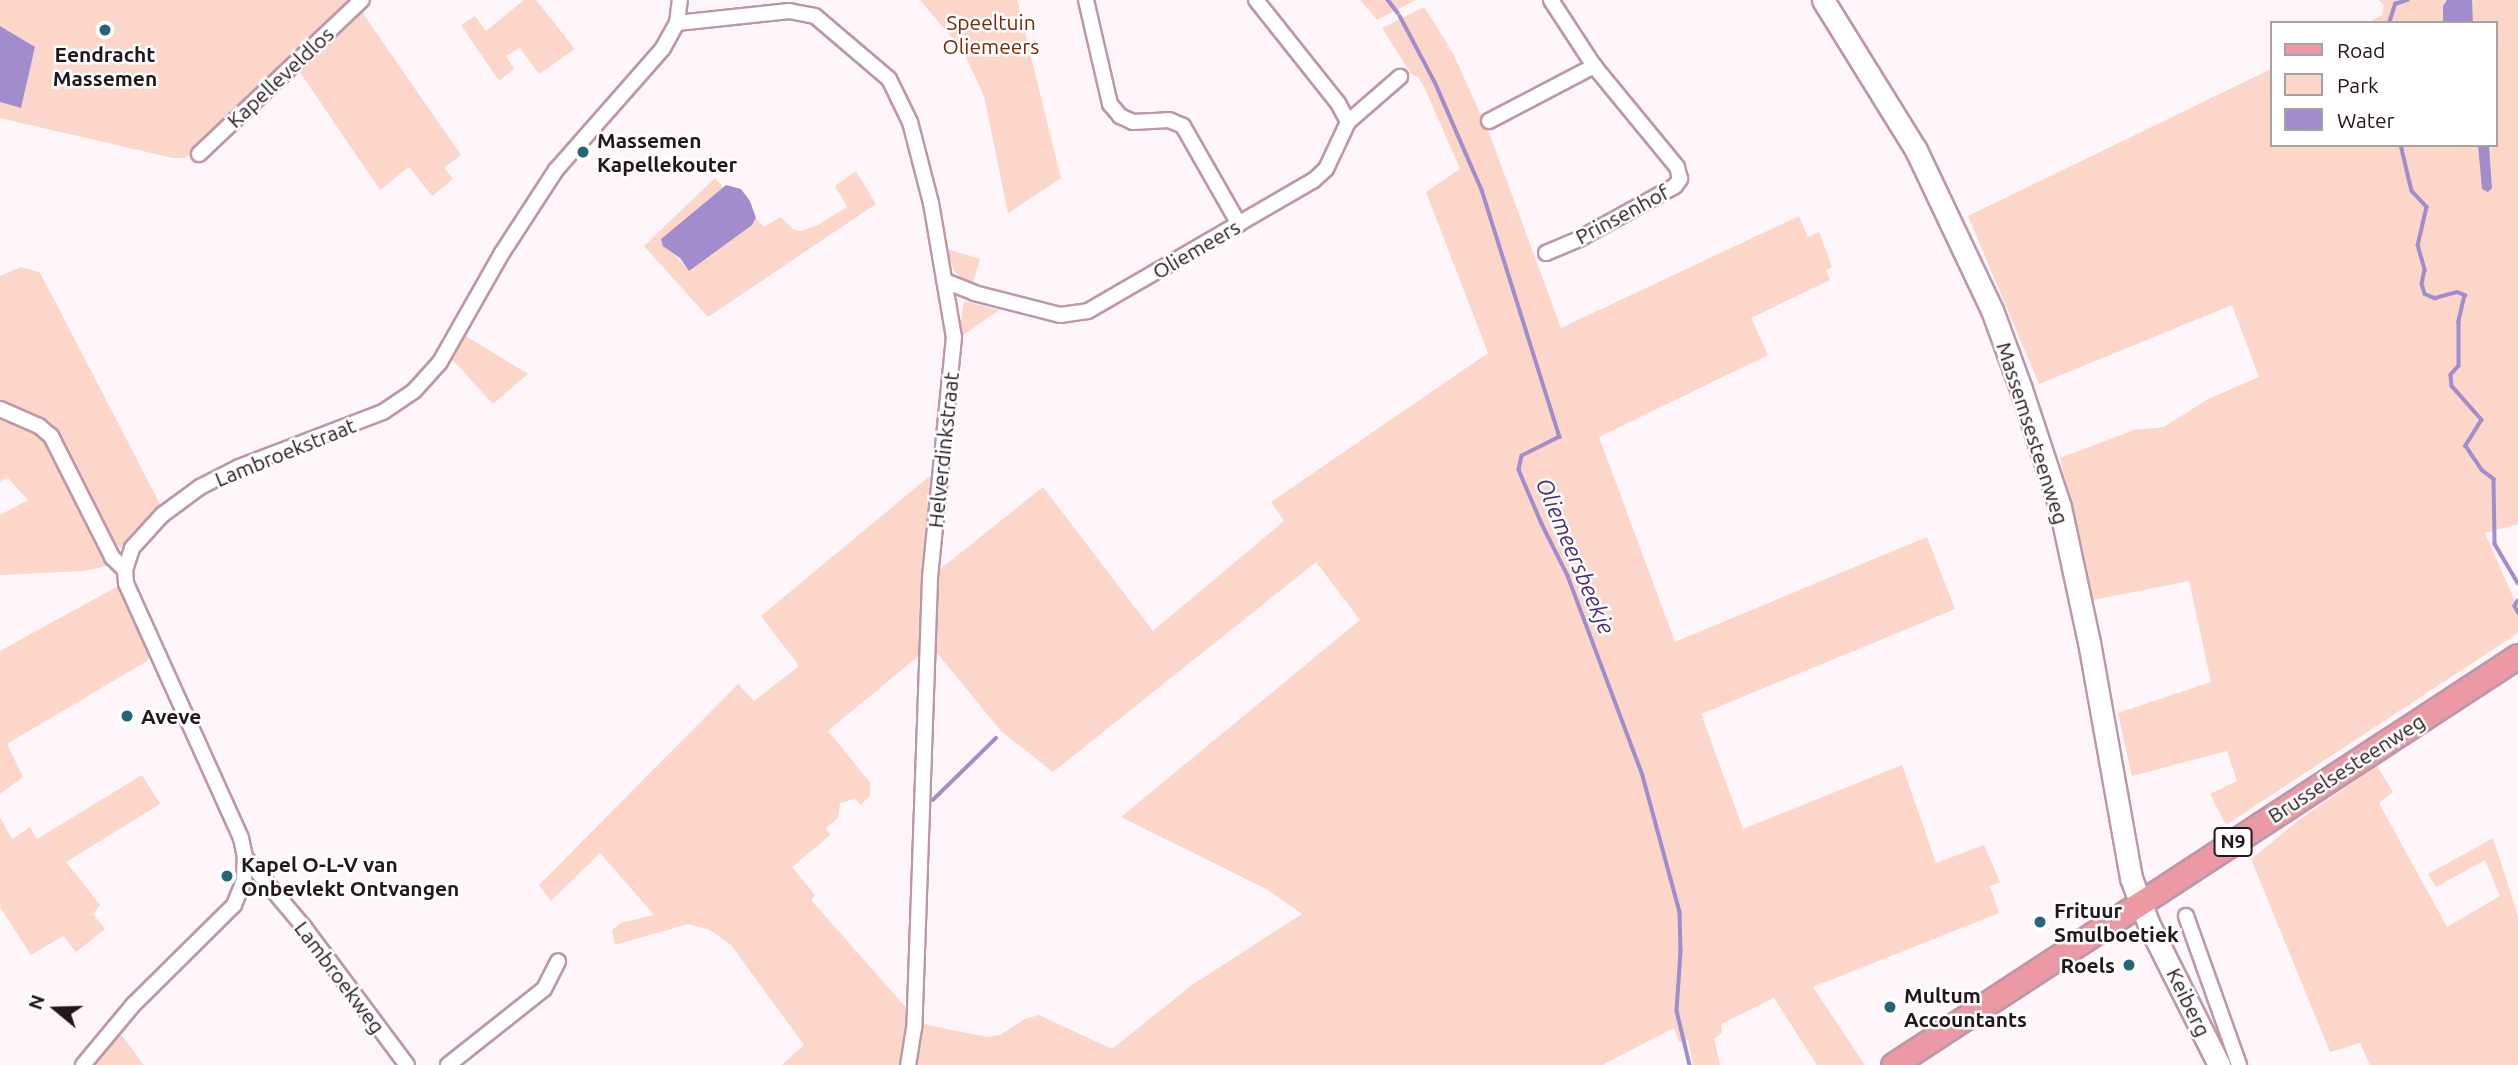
<!DOCTYPE html>
<html>
<head>
<meta charset="utf-8">
<style>
  body { margin:0 }
  #map { position:relative; width:2518px; height:1065px; overflow:hidden; background:#fef6fa; font-family:Ubuntu,sans-serif }
  div>[style] { position:absolute }
  [style*='--x'] { left:calc(var(--x)*1px); top:calc(var(--y)*1px); width:calc(var(--w)*1px); rotate:calc(var(--a)*1deg) }
  .green>* { inset:0; background:#fbd6c9 }
  .water>* { inset:0; background:#a18dcd }
  .stream>* { height:3.5px; margin:-1.75px; padding:0 1.75px; transform-origin:1.75px; border-radius:1.75px; background:#a18dcd }
  .roads { filter:drop-shadow(2px 0 #bd97a8) drop-shadow(-2px 0 #bd97a8) drop-shadow(0 2px #bd97a8) drop-shadow(0 -2px #bd97a8) }
  .minor>* { height:14px; margin:-7px; padding:0 7px; transform-origin:7px; border-radius:7px; background:#fff }
  .secondary>* { height:21px; margin:-10.5px; padding:0 10.5px; transform-origin:10.5px; border-radius:10.5px; background:#fff }
  .primary>* { height:23px; margin:-11.5px; padding:0 11.5px; transform-origin:11.5px; border-radius:11.5px; background:#eb99a4 }
  .dots>* { width:19px; height:19px; translate:-50% -50%; box-sizing:border-box; border:4px solid #fff; border-radius:50% }
  span { translate:-50% -50%; white-space:nowrap; text-align:center; line-height:1.15; -webkit-text-stroke:5px #fff; paint-order:stroke }
  .shield-label span { padding:2px 5px; background:#fff; border:2px solid; border-radius:5px; -webkit-text-stroke-width:0 }
  .shield-label { font-size:19px; color:#23151b; font-weight:700 }
  .park-label { font-size:21px; color:#7b2700 }
  .poi-label { font-size:21px; color:#23151b; font-weight:700 }
  .left { translate:0 -50%; text-align:left }
  .right { translate:-100% -50%; text-align:right }
  .street-label { font-size:21px; color:#23151b }
  .water-label { font-size:23px; color:#4b2d78; font-style:italic }
  .legend { position:absolute; left:2270px; top:21px; width:228px; height:126px; box-sizing:border-box; background:#fff; border:2px solid #a7a1a4; margin:0; padding:9px 12px; list-style:none; font-size:21px; color:#23151b }
  .legend li { display:flex; align-items:center; gap:14px; height:35px }
  .legend b { width:35px; border:2px solid #a7a1a4 }
  .north { position:absolute; left:21px; top:974px; width:70px; height:70px; -webkit-text-stroke:5px #fff; paint-order:stroke; rotate:289deg; font-size:19px; font-weight:700; line-height:28px; text-align:center; color:#23151b }
  .north::after { content:''; display:block; margin:auto; width:24px; height:32px; background:#23151b; clip-path:polygon(50% 0,100% 100%,50% 72%,0 100%) }
</style>
</head>
<body>
<div id="map">
  <div class="green">
    <i style="clip-path:polygon(0 0,354px 0,210px 137px,185px 158px,173px 158px,0 118px,0 102px,20px 108px,35px 48px,0 26px)"></i>
    <i style="clip-path:polygon(524px 0,536px 0,575px 49px,539px 74px,520px 48px,506px 56px,514px 69px,499px 81px,461px 25px,475px 16px,486px 31px)"></i>
    <i style="clip-path:polygon(920px 0,1017px 0,1061px 178px,1008px 213px,984px 96px,963px 51px)"></i>
    <i style="clip-path:polygon(1360px 0,1416px 0,1377px 20px)"></i>
    <i style="clip-path:polygon(2379px 0,2518px 0,2518px 524px,2485px 533px,2518px 608px,2518px 633px,2226px 825px,2210px 794px,2237px 781px,2227px 751px,2132px 776px,2118px 713px,2211px 682px,2189px 581px,2093px 600px,2060px 458px,2134px 430px,2164px 427px,2208px 399px,2259px 377px,2232px 305px,2039px 384px,1968px 216px,2271px 69px,2271px 145px,2495px 145px,2495px 23px,2367px 23px,2382px 15px,2384px 5px)"></i>
    <i style="clip-path:polygon(1424px 7px,1453px 53px,1491px 138px,1561px 328px,1799px 216px,1808px 237px,1819px 232px,1832px 267px,1826px 270px,1830px 280px,1751px 318px,1768px 355px,1599px 437px,1675px 642px,1927px 537px,1955px 609px,1701px 714px,1743px 829px,1902px 765px,1936px 863px,1984px 845px,2000px 882px,1990px 886px,1999px 913px,1813px 987px,1865px 1065px,1817px 1065px,1774px 998px,1721px 1024px,1722px 1033px,1714px 1039px,1720px 1065px,1693px 1065px,1688px 1040px,1679px 1042px,1674px 1028px,1602px 1065px,912px 1065px,918px 1023px,987px 1037px,1000px 1035px,1025px 1019px,1039px 1015px,1112px 1049px,1192px 985px,1302px 914px,1268px 890px,1121px 817px,1360px 620px,1316px 562px,1053px 772px,1001px 731px,932px 647px,934px 574px,1043px 487px,1153px 631px,1284px 521px,1271px 502px,1488px 353px,1426px 192px,1460px 169px,1426px 91px,1419px 78px,1411px 74px,1382px 28px)"></i>
    <i style="clip-path:polygon(362px 8px,364px 15px,461px 155px,444px 168px,453px 179px,432px 196px,409px 167px,380px 190px,297px 68px)"></i>
    <i style="clip-path:polygon(856px 171px,876px 204px,708px 317px,644px 246px,715px 178px,723px 187px,661px 239px,689px 271px,751px 225px,756px 218px,764px 227px,781px 217px,793px 229px,801px 231px,818px 225px,847px 207px,835px 186px)"></i>
    <i style="clip-path:polygon(947px 249px,980px 259px,973px 283px,961px 278px,954px 271px)"></i>
    <i style="clip-path:polygon(21px 267px,39px 272px,44px 280px,161px 506px,128px 545px,122px 548px,113px 543px,53px 429px,26px 411px,0 401px,0 276px)"></i>
    <i style="clip-path:polygon(964px 301px,999px 310px,959px 338px,960px 327px)"></i>
    <i style="clip-path:polygon(464px 335px,528px 374px,493px 404px,451px 358px)"></i>
    <i style="clip-path:polygon(0 414px,30px 426px,44px 437px,108px 566px,83px 571px,0 575px,0 515px,28px 500px,7px 477px,0 482px)"></i>
    <i style="clip-path:polygon(937px 470px,922px 653px,828px 731px,870px 782px,870px 795px,861px 805px,855px 799px,840px 803px,838px 818px,826px 828px,830px 835px,792px 867px,815px 895px,811px 900px,910px 1012px,904px 1065px,782px 1065px,804px 1045px,731px 945px,710px 930px,688px 924px,615px 945px,612px 930px,621px 923px,654px 915px,600px 853px,551px 901px,539px 885px,738px 684px,754px 701px,799px 666px,761px 616px)"></i>
    <i style="clip-path:polygon(118px 586px,150px 653px,147px 661px,7px 744px,23px 777px,0 794px,0 651px)"></i>
    <i style="clip-path:polygon(2377px 766px,2393px 792px,2379px 803px,2447px 927px,2500px 896px,2485px 860px,2436px 887px,2428px 874px,2493px 838px,2518px 916px,2518px 1065px,2370px 1065px,2360px 1043px,2330px 1052px,2251px 859px,2299px 820px)"></i>
    <i style="clip-path:polygon(142px 775px,160px 804px,66px 862px,100px 905px,93px 914px,105px 929px,76px 952px,63px 936px,31px 955px,0 907px,0 817px,12px 839px,30px 827px,37px 839px)"></i>
    <i style="clip-path:polygon(120px 1033px,144px 1065px,95px 1065px)"></i>
  </div>
  <div class="water">
    <i style="clip-path:polygon(2447px 0,2472px 0,2473px 23px,2443px 23px,2443px 6px)"></i>
    <i style="clip-path:polygon(0 26px,35px 47px,21px 108px,0 102px)"></i>
    <i style="clip-path:polygon(2478px 145px,2489px 145px,2492px 188px,2488px 192px,2482px 189px)"></i>
    <i style="clip-path:polygon(726px 185px,741px 189px,750px 201px,756px 218px,752px 225px,689px 271px,680px 258px,663px 246px,661px 239px)"></i>
  </div>
  <div class="stream">
    <i style="--x:1388;--y:0;--w:16;--a:52"></i>
    <i style="--x:1400;--y:16;--w:75;--a:62.1"></i>
    <i style="--x:1435;--y:82;--w:118;--a:66.5"></i>
    <i style="--x:1482;--y:190;--w:259;--a:72.5"></i>
    <i style="--x:1560;--y:437;--w:42;--a:153.4"></i>
    <i style="--x:1522;--y:456;--w:14;--a:102"></i>
    <i style="--x:1519;--y:470;--w:59;--a:66.9"></i>
    <i style="--x:1542;--y:524;--w:58;--a:63.4"></i>
    <i style="--x:1568;--y:576;--w:214;--a:69.4"></i>
    <i style="--x:1643;--y:776;--w:141;--a:74.8"></i>
    <i style="--x:1680;--y:912;--w:40;--a:88.6"></i>
    <i style="--x:1681;--y:952;--w:59;--a:93.9"></i>
    <i style="--x:1677;--y:1011;--w:56;--a:76.5"></i>
    <i style="--x:2389;--y:23;--w:20;--a:-72"></i>
    <i style="--x:2395;--y:4;--w:13;--a:-18"></i>
    <i style="--x:2401;--y:145;--w:47;--a:76.6"></i>
    <i style="--x:2412;--y:191;--w:22;--a:47"></i>
    <i style="--x:2427;--y:207;--w:39;--a:103"></i>
    <i style="--x:2418;--y:245;--w:26;--a:74"></i>
    <i style="--x:2425;--y:270;--w:14;--a:102"></i>
    <i style="--x:2422;--y:284;--w:10;--a:73"></i>
    <i style="--x:2425;--y:294;--w:11;--a:22"></i>
    <i style="--x:2435;--y:298;--w:23;--a:-15"></i>
    <i style="--x:2457;--y:292;--w:9;--a:21"></i>
    <i style="--x:2465;--y:295;--w:28;--a:103"></i>
    <i style="--x:2459;--y:322;--w:44;--a:90"></i>
    <i style="--x:2459;--y:366;--w:12;--a:132"></i>
    <i style="--x:2451;--y:375;--w:11;--a:85"></i>
    <i style="--x:2452;--y:386;--w:45;--a:48.6"></i>
    <i style="--x:2482;--y:420;--w:31;--a:122"></i>
    <i style="--x:2466;--y:446;--w:29;--a:56"></i>
    <i style="--x:2482;--y:470;--w:15;--a:37"></i>
    <i style="--x:2494;--y:479;--w:65;--a:89.1"></i>
    <i style="--x:2495;--y:544;--w:45;--a:59.5"></i>
    <i style="--x:2518;--y:601;--w:6;--a:121"></i>
    <i style="--x:2515;--y:606;--w:7;--a:63"></i>
    <i style="--x:933;--y:800;--w:88;--a:-44.5"></i>
  </div>
  <div class="roads">
    <div class="minor">
      <i style="--x:1086;--y:0;--w:107;--a:77"></i>
      <i style="--x:1110;--y:104;--w:16;--a:50"></i>
      <i style="--x:1120;--y:116;--w:14;--a:25"></i>
      <i style="--x:1133;--y:122;--w:36;--a:-3"></i>
      <i style="--x:1169;--y:120;--w:15;--a:23"></i>
      <i style="--x:1183;--y:126;--w:113;--a:60.3"></i>
      <i style="--x:1256;--y:0;--w:132;--a:51.5"></i>
      <i style="--x:1338;--y:103;--w:21;--a:62"></i>
      <i style="--x:677;--y:23;--w:113;--a:-6.1"></i>
      <i style="--x:789;--y:11;--w:26;--a:11"></i>
      <i style="--x:815;--y:16;--w:97;--a:40.4"></i>
      <i style="--x:889;--y:79;--w:48;--a:64"></i>
      <i style="--x:910;--y:122;--w:84;--a:75.5"></i>
      <i style="--x:931;--y:203;--w:136;--a:80.3"></i>
      <i style="--x:954;--y:337;--w:243;--a:95.7"></i>
      <i style="--x:930;--y:579;--w:449;--a:92"></i>
      <i style="--x:914;--y:1028;--w:37;--a:99"></i>
      <i style="--x:1489;--y:121;--w:119;--a:-27.6"></i>
      <i style="--x:199;--y:154;--w:224;--a:-43.4"></i>
      <i style="--x:1546;--y:253;--w:36;--a:-23"></i>
      <i style="--x:1579;--y:239;--w:110;--a:-28.9"></i>
      <i style="--x:1675;--y:186;--w:9;--a:-54"></i>
      <i style="--x:1680;--y:179;--w:12;--a:-104"></i>
      <i style="--x:1677;--y:167;--w:131;--a:-129.4"></i>
      <i style="--x:1594;--y:66;--w:79;--a:-123.1"></i>
      <i style="--x:945;--y:281;--w:31;--a:22"></i>
      <i style="--x:974;--y:293;--w:89;--a:14.3"></i>
      <i style="--x:1060;--y:315;--w:28;--a:-8"></i>
      <i style="--x:1088;--y:311;--w:261;--a:-30.1"></i>
      <i style="--x:1314;--y:180;--w:16;--a:-43"></i>
      <i style="--x:1326;--y:169;--w:52;--a:-64.9"></i>
      <i style="--x:1348;--y:122;--w:69;--a:-40.9"></i>
      <i style="--x:0;--y:409;--w:43;--a:23.6"></i>
      <i style="--x:39;--y:426;--w:16;--a:40"></i>
      <i style="--x:51;--y:436;--w:136;--a:63.2"></i>
      <i style="--x:112;--y:557;--w:18;--a:45"></i>
      <i style="--x:245;--y:857;--w:92;--a:49.9"></i>
      <i style="--x:304;--y:927;--w:172;--a:53.3"></i>
      <i style="--x:2186;--y:916;--w:158;--a:70.4"></i>
      <i style="--x:83;--y:1065;--w:78;--a:-50.2"></i>
      <i style="--x:133;--y:1005;--w:142;--a:-44.7"></i>
      <i style="--x:234;--y:905;--w:27;--a:-68"></i>
      <i style="--x:244;--y:880;--w:23;--a:-88"></i>
      <i style="--x:245;--y:857;--w:19;--a:-102"></i>
      <i style="--x:241;--y:838;--w:280;--a:-114.3"></i>
      <i style="--x:126;--y:583;--w:13;--a:-94"></i>
      <i style="--x:125;--y:570;--w:23;--a:-72"></i>
      <i style="--x:132;--y:548;--w:45;--a:-47.7"></i>
      <i style="--x:162;--y:515;--w:47;--a:-36.4"></i>
      <i style="--x:200;--y:487;--w:44;--a:-27.1"></i>
      <i style="--x:239;--y:467;--w:154;--a:-20.9"></i>
      <i style="--x:383;--y:412;--w:37;--a:-34"></i>
      <i style="--x:414;--y:391;--w:39;--a:-48"></i>
      <i style="--x:440;--y:362;--w:125;--a:-60.4"></i>
      <i style="--x:502;--y:253;--w:99;--a:-57"></i>
      <i style="--x:556;--y:170;--w:162;--a:-48.7"></i>
      <i style="--x:663;--y:48;--w:29;--a:-61"></i>
      <i style="--x:677;--y:23;--w:23;--a:-83"></i>
      <i style="--x:448;--y:1065;--w:122;--a:-38.4"></i>
      <i style="--x:544;--y:989;--w:31;--a:-63"></i>
    </div>
    <div class="secondary">
      <i style="--x:1823;--y:0;--w:176;--a:58.2"></i>
      <i style="--x:1916;--y:150;--w:177;--a:64.6"></i>
      <i style="--x:1992;--y:310;--w:84;--a:69.8"></i>
      <i style="--x:2021;--y:389;--w:124;--a:71.7"></i>
      <i style="--x:2060;--y:507;--w:138;--a:77.9"></i>
      <i style="--x:2089;--y:642;--w:240;--a:79.9"></i>
      <i style="--x:2131;--y:878;--w:50;--a:69"></i>
      <i style="--x:2149;--y:925;--w:157;--a:63.4"></i>
    </div>
    <div class="primary">
      <i style="--x:1893;--y:1065;--w:747;--a:-33.2"></i>
    </div>
  </div>
  <div class="dots">
    <i style="left:105px;top:30px;background:#246579"></i>
    <i style="left:583px;top:152px;background:#246579"></i>
    <i style="left:127px;top:716px;background:#246579"></i>
    <i style="left:227px;top:876px;background:#246579"></i>
    <i style="left:2040px;top:922px;background:#246579"></i>
    <i style="left:2129px;top:965px;background:#246579"></i>
    <i style="left:1890px;top:1007px;background:#246579"></i>
  </div>
  <div class="shield-label">
    <span style="left:2233px;top:842px">N9</span>
  </div>
  <div class="park-label">
    <span style="left:991px;top:34px">Speeltuin<br>Oliemeers</span>
  </div>
  <div class="poi-label">
    <span style="left:105px;top:66px">Eendracht<br>Massemen</span>
    <span class="left" style="left:597px;top:152px">Massemen<br>Kapellekouter</span>
    <span class="left" style="left:141px;top:716px">Aveve</span>
    <span class="left" style="left:241px;top:876px">Kapel O-L-V van<br>Onbevlekt Ontvangen</span>
    <span class="left" style="left:2054px;top:922px">Frituur<br>Smulboetiek</span>
    <span class="right" style="left:2115px;top:965px">Roels</span>
    <span class="left" style="left:1904px;top:1007px">Multum<br>Accountants</span>
  </div>
  <div class="street-label">
    <span style="left:280px;top:77px;rotate:-43deg">Kapelleveldlos</span>
    <span style="left:1622px;top:214px;rotate:-28deg">Prinsenhof</span>
    <span style="left:1196px;top:249px;rotate:-30deg">Oliemeers</span>
    <span style="left:2033px;top:433px;rotate:72deg">Massemsesteenweg</span>
    <span style="left:943px;top:450px;rotate:-84deg">Helverdinkstraat</span>
    <span style="left:285px;top:452px;rotate:-22deg">Lambroekstraat</span>
    <span style="left:2346px;top:768px;rotate:-33deg">Brusselsesteenweg</span>
    <span style="left:340px;top:977px;rotate:53deg">Lambroekweg</span>
    <span style="left:2189px;top:1002px;rotate:64deg">Keiberg</span>
  </div>
  <div class="water-label">
    <span style="left:1575px;top:556px;rotate:67deg">Oliemeersbeekje</span>
  </div>
  <ul class="legend">
  <li><b style="height:9px;background:#eb99a4"></b>Road</li>
  <li><b style="height:19px;background:#fbd6c9"></b>Park</li>
  <li><b style="height:19px;background:#a18dcd"></b>Water</li>
  </ul>
  <div class="north">N</div>
</div>
</body>
</html>
